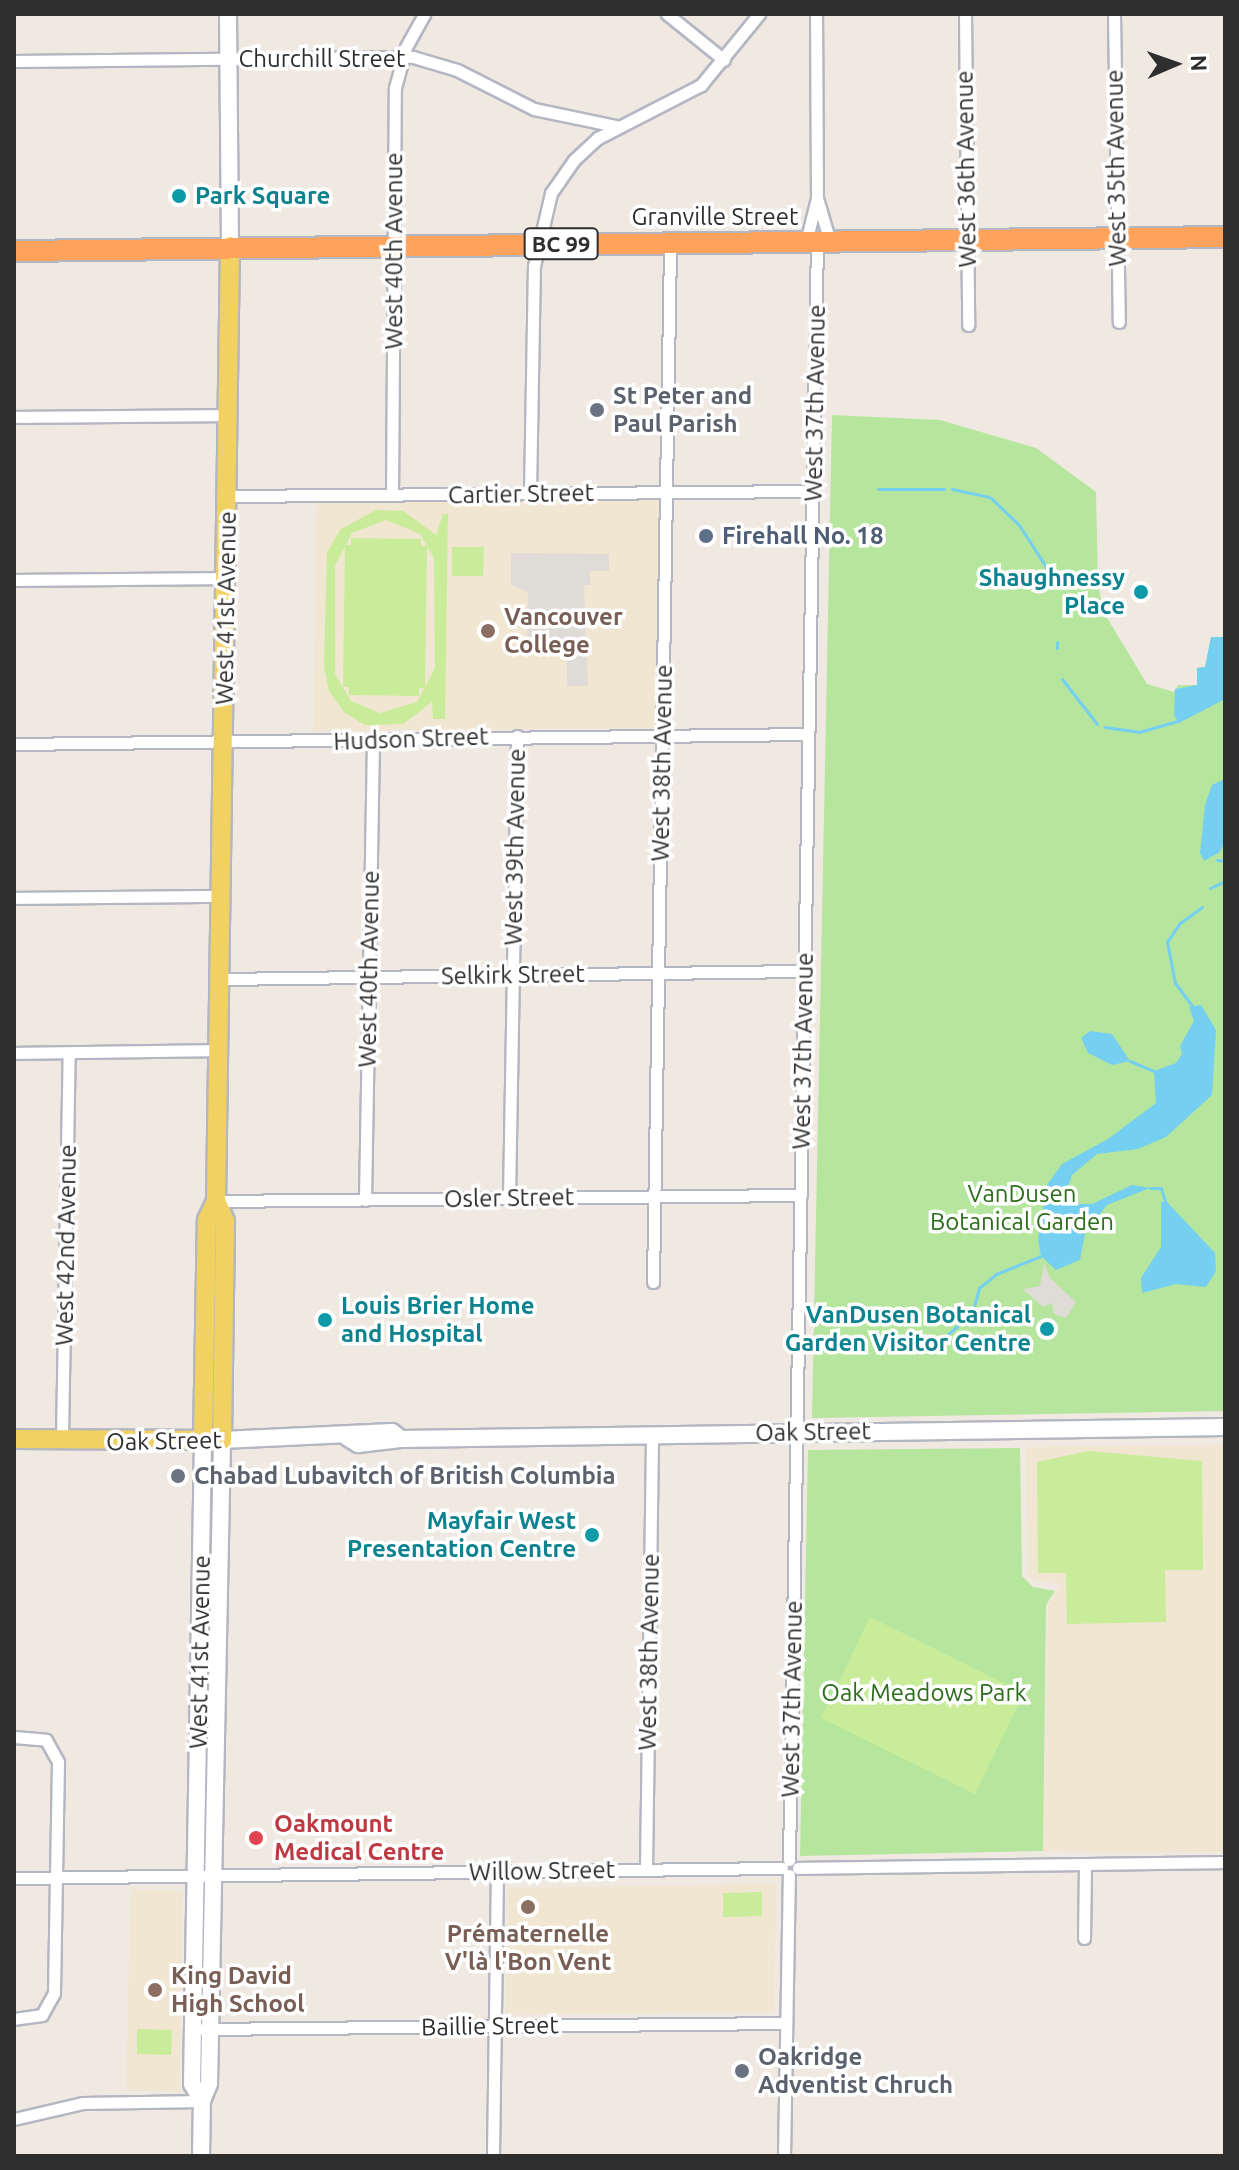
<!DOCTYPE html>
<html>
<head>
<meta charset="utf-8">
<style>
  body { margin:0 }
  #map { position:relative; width:1239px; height:2170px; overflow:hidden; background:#efe9e1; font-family:Ubuntu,sans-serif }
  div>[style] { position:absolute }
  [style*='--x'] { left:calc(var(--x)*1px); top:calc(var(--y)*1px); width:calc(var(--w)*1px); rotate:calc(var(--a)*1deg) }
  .education>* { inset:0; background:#f0e6d1 }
  .green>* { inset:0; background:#b6e59e }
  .pitch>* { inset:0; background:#c9ec9a }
  .plaza>* { inset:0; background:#dfdcd8 }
  .water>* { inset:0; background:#75cff0 }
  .stream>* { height:3px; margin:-1.5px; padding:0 1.5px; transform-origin:1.5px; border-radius:1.5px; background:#75cff0 }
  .roads { filter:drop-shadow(2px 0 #b4b7c1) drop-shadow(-2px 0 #b4b7c1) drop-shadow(0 2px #b4b7c1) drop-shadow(0 -2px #b4b7c1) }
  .street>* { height:11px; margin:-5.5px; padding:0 5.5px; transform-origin:5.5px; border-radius:5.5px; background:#fff }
  .secondary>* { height:16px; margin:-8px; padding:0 8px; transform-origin:8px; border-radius:8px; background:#fff }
  .primary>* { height:18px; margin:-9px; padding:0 9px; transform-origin:9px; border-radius:9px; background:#f2d163 }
  .highway>* { height:20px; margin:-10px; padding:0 10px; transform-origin:10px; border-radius:10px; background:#ffa35c }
  .dots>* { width:22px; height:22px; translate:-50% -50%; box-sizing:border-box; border:4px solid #fff; border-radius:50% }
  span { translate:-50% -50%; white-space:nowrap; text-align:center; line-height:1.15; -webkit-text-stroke:7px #fff; paint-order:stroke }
  .shield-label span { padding:2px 6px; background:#fff; border:2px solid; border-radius:6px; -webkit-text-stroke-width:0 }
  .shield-label { font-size:22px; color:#2e2e2e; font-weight:700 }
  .street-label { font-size:24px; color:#2e2e2e }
  .culture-label { font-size:24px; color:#0d838f; font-weight:700 }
  .left { translate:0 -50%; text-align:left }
  .right { translate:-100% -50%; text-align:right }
  .worship-label { font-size:24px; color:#5b616d; font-weight:700 }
  .service-label { font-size:24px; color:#4e5e75; font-weight:700 }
  .education-label { font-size:24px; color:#785e54; font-weight:700 }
  .park-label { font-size:24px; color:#2c6e1b }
  .health-label { font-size:24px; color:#be3a42; font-weight:700 }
  .frame { position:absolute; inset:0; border:16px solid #2e2e2e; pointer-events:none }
  .north { position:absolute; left:1135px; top:24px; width:80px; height:80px; -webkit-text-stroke:6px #fff; paint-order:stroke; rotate:88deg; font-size:22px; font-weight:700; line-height:32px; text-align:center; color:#2e2e2e }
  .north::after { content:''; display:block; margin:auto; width:28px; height:36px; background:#2e2e2e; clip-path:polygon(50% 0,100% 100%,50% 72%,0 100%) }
</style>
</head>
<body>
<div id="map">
  <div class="education">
    <i style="clip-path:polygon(655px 497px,661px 501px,656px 728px,314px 731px,317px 502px)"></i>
    <i style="clip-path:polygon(1225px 1445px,1225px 1852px,1043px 1851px,1048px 1606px,1060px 1584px,1037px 1581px,1028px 1574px,1026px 1447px)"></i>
    <i style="clip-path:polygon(776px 1884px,774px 2012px,506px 2015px,508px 1888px)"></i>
    <i style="clip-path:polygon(131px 1889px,183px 1891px,179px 2091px,126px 2090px)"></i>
  </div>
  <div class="green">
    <i style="clip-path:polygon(832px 415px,940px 420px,1036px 448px,1096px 492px,1098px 585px,1104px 613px,1147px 684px,1174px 692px,1178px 685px,1197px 685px,1197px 668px,1205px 667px,1211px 637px,1225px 637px,1225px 1411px,812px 1418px)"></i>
    <i style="clip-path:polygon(1020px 1448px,1022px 1576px,1033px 1587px,1055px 1591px,1046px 1605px,1043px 1851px,800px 1856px,808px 1450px)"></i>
  </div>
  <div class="pitch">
    <i style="clip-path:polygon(evenodd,376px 510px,403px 511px,436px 535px,443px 514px,448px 514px,445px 719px,433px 719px,432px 702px,403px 724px,365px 725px,344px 712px,329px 691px,324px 667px,327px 552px,341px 529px,376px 510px,386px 520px,420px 534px,434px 558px,435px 668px,417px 702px,380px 713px,351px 701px,335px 674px,335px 566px,352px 533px,386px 520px)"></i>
    <i style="clip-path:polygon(351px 538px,421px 539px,421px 546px,427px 546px,425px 688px,419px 688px,419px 696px,349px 695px,349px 687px,343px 687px,345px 545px,351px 545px)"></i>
    <i style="clip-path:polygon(452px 547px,484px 547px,483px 576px,452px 576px)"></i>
    <i style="clip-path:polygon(1088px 1451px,1202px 1461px,1203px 1570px,1165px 1570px,1166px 1622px,1067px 1624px,1066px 1573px,1038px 1573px,1037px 1462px)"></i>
    <i style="clip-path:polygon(870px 1617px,1024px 1693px,975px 1794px,821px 1718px)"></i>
    <i style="clip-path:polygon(762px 1892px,762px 1916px,723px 1917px,723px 1893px)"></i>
    <i style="clip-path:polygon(137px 2029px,172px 2030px,171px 2055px,137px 2054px)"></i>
  </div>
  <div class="plaza">
    <i style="clip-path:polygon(511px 553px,609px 554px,609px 571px,590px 571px,590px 585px,584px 585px,588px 686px,567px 686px,567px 644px,527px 639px,528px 592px,511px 585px)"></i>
    <i style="clip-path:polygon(1044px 1263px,1050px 1278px,1076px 1302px,1066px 1318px,1054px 1314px,1052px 1303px,1043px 1307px,1023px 1289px,1040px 1286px)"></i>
  </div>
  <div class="water">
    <i style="clip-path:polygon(1211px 637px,1225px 637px,1225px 699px,1179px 723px,1174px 715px,1175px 689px,1197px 685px,1197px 668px,1205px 667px)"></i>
    <i style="clip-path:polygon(1225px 779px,1225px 841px,1220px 852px,1204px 861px,1200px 853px,1205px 805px,1212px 785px)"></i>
    <i style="clip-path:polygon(1201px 1005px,1216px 1030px,1212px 1095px,1166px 1137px,1138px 1149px,1097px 1154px,1072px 1175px,1064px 1198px,1070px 1204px,1092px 1204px,1132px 1185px,1150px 1188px,1107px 1205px,1085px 1233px,1080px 1260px,1056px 1270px,1041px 1256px,1038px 1240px,1046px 1186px,1062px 1164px,1108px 1139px,1156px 1103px,1154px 1071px,1176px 1063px,1182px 1054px,1180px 1046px,1194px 1021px,1189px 1007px)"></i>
    <i style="clip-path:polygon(1090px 1031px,1112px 1034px,1130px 1061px,1112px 1065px,1088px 1053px,1081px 1038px)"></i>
    <i style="clip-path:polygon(1161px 1202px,1167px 1202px,1215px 1253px,1216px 1271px,1206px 1287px,1176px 1284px,1142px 1293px,1141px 1278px,1161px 1247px)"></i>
  </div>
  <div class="stream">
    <i style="--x:878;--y:489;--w:66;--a:0"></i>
    <i style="--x:952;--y:489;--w:38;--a:12"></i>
    <i style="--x:991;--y:498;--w:39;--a:44"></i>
    <i style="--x:1019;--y:525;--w:54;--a:57.2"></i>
    <i style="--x:1048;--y:570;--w:13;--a:29"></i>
    <i style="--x:1057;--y:642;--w:6;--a:90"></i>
    <i style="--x:1062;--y:679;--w:57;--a:52.1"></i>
    <i style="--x:1105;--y:727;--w:34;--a:8"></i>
    <i style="--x:1139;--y:732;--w:40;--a:-16"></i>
    <i style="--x:1217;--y:860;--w:8;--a:7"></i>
    <i style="--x:1210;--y:888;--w:17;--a:-25"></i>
    <i style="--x:1192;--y:1006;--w:29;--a:-126"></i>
    <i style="--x:1175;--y:983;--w:42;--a:-101"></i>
    <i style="--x:1167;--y:942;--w:23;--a:-56"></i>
    <i style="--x:1180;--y:923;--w:27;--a:-36"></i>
    <i style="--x:1130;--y:1061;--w:26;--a:23"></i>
    <i style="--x:1150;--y:1188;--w:11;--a:0"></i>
    <i style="--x:1161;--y:1188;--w:14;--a:73"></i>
    <i style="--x:947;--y:1335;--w:33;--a:-41"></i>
    <i style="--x:972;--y:1313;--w:26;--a:-74"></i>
    <i style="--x:979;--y:1288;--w:22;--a:-39"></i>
    <i style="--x:996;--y:1274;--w:48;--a:-21.8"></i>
  </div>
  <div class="roads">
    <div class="street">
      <i style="--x:667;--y:14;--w:73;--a:38.9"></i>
      <i style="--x:965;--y:14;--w:311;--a:89.4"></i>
      <i style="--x:1114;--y:14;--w:308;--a:89.1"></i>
      <i style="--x:14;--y:61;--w:399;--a:-0.6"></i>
      <i style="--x:413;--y:57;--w:46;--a:16.5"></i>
      <i style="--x:457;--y:70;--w:86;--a:26.9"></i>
      <i style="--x:534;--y:109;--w:84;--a:11.7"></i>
      <i style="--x:817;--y:198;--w:46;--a:73.5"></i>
      <i style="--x:806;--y:242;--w:45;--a:-76"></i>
      <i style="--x:817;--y:198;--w:184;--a:-90.3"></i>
      <i style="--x:14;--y:417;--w:215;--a:-0.5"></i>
      <i style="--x:530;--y:493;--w:227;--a:-89"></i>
      <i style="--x:534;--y:266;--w:75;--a:-76.9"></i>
      <i style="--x:551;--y:193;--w:40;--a:-55.1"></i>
      <i style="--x:574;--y:160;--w:33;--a:-43"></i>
      <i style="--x:598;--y:138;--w:116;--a:-27.2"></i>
      <i style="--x:701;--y:85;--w:92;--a:-50.8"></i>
      <i style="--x:392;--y:495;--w:407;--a:-89.6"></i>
      <i style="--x:395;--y:88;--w:42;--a:-75"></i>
      <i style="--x:406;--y:47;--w:38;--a:-61"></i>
      <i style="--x:228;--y:496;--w:586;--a:-0.49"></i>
      <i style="--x:14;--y:580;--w:213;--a:-0.5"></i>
      <i style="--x:14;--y:744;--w:794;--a:-0.72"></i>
      <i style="--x:14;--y:898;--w:208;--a:-0.6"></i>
      <i style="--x:221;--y:979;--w:583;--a:-0.79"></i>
      <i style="--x:14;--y:1053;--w:206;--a:-0.8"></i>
      <i style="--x:509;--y:1198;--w:462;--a:-89"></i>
      <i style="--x:365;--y:1200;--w:461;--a:-89"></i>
      <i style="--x:216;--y:1201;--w:585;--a:-0.59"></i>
      <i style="--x:653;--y:1282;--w:1039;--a:-89.06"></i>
      <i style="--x:62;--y:1437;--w:384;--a:-89"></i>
      <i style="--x:14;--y:1737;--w:32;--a:5"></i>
      <i style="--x:46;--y:1740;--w:25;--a:61"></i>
      <i style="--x:58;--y:1762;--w:231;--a:91"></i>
      <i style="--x:54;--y:1993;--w:25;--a:119"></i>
      <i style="--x:42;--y:2015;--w:28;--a:172"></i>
      <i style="--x:789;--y:1860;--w:1618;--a:-89.01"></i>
      <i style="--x:798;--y:1868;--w:427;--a:-0.8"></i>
      <i style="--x:646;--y:1869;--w:435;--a:-89.2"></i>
      <i style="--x:14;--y:1878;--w:768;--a:-0.75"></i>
      <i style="--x:1084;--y:1938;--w:74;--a:-89.2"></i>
      <i style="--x:203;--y:2029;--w:583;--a:-0.59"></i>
      <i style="--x:14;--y:2119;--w:71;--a:-13.1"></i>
      <i style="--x:83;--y:2103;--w:119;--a:-1"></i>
      <i style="--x:493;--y:2156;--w:285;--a:-89.2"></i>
      <i style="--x:784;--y:2156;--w:281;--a:-89"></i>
    </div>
    <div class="secondary">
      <i style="--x:228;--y:14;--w:232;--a:89.5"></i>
      <i style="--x:348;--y:1438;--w:12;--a:31"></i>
      <i style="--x:358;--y:1444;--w:43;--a:-6.6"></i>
      <i style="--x:401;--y:1439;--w:824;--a:-0.83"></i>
      <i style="--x:202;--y:2101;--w:20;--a:-120"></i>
      <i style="--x:192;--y:2084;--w:643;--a:-89.02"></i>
      <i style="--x:201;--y:2156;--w:55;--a:-89"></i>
      <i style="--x:202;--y:2101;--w:18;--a:-68"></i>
      <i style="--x:209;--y:2084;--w:644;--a:-88.84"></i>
      <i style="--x:222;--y:1440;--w:170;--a:-2.7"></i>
      <i style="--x:392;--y:1432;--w:11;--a:38"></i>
    </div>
    <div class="primary">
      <i style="--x:14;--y:1439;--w:208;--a:0.3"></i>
      <i style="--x:222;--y:1440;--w:219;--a:-89.2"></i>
      <i style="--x:225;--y:1221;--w:22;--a:-114"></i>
      <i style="--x:216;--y:1201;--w:955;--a:-89.16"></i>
      <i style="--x:203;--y:1441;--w:221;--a:-89"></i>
      <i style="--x:207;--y:1220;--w:21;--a:-65"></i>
    </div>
    <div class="highway">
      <i style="--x:14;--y:251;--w:1211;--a:-0.66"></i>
    </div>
  </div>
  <div class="dots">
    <i style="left:179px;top:196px;background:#0f9aa8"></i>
    <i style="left:597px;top:410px;background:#6b7280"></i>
    <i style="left:706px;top:536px;background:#5c6f8a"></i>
    <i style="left:1141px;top:592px;background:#0f9aa8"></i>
    <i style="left:488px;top:631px;background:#8d6e63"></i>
    <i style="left:325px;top:1320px;background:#0f9aa8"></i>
    <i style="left:1047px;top:1329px;background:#0f9aa8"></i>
    <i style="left:178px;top:1476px;background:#6b7280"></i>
    <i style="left:592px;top:1535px;background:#0f9aa8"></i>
    <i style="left:256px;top:1838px;background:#e0444e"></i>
    <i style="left:528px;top:1907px;background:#8d6e63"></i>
    <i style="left:155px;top:1990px;background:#8d6e63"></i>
    <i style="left:742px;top:2071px;background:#6b7280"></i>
  </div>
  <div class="shield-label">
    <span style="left:561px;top:244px">BC 99</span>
  </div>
  <div class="street-label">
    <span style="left:322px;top:59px">Churchill Street</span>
    <span style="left:1116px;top:168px;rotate:-91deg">West 35th Avenue</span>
    <span style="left:966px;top:169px;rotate:-91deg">West 36th Avenue</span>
    <span style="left:715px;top:217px">Granville Street</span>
    <span style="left:394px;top:251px;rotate:-90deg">West 40th Avenue</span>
    <span style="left:815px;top:403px;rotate:-89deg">West 37th Avenue</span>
    <span style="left:521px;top:494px;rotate:-1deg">Cartier Street</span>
    <span style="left:226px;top:608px;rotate:-89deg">West 41st Avenue</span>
    <span style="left:411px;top:739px;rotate:-2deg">Hudson Street</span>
    <span style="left:662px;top:763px;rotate:-89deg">West 38th Avenue</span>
    <span style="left:515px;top:847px;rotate:-89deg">West 39th Avenue</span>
    <span style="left:369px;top:969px;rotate:-89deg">West 40th Avenue</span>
    <span style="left:513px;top:975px;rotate:-1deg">Selkirk Street</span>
    <span style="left:803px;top:1051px;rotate:-89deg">West 37th Avenue</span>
    <span style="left:509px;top:1198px;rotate:-1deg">Osler Street</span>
    <span style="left:66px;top:1245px;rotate:-89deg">West 42nd Avenue</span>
    <span style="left:813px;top:1432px;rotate:-1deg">Oak Street</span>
    <span style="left:164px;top:1441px;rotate:-1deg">Oak Street</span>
    <span style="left:200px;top:1652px;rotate:-89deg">West 41st Avenue</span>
    <span style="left:649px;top:1652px;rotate:-89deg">West 38th Avenue</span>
    <span style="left:792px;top:1699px;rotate:-89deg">West 37th Avenue</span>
    <span style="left:542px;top:1871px;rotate:-1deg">Willow Street</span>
    <span style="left:490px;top:2026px;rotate:-1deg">Baillie Street</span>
  </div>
  <div class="culture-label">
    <span class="left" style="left:195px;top:196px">Park Square</span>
    <span class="right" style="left:1125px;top:592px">Shaughnessy<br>Place</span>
    <span class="left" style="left:341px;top:1320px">Louis Brier Home<br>and Hospital</span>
    <span class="right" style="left:1031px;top:1329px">VanDusen Botanical<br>Garden Visitor Centre</span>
    <span class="right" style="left:576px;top:1535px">Mayfair West<br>Presentation Centre</span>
  </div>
  <div class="worship-label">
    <span class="left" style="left:613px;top:410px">St Peter and<br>Paul Parish</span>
    <span class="left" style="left:194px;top:1476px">Chabad Lubavitch of British Columbia</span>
    <span class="left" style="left:758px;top:2071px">Oakridge<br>Adventist Chruch</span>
  </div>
  <div class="service-label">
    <span class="left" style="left:722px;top:536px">Firehall No. 18</span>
  </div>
  <div class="education-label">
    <span class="left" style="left:504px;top:631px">Vancouver<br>College</span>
    <span style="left:528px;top:1948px">Prématernelle<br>V'là l'Bon Vent</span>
    <span class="left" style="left:171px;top:1990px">King David<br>High School</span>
  </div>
  <div class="park-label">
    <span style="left:1022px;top:1208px">VanDusen<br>Botanical Garden</span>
    <span style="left:924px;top:1693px">Oak Meadows Park</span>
  </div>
  <div class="health-label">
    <span class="left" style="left:274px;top:1838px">Oakmount<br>Medical Centre</span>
  </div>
  <div class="frame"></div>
  <div class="north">N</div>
</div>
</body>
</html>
